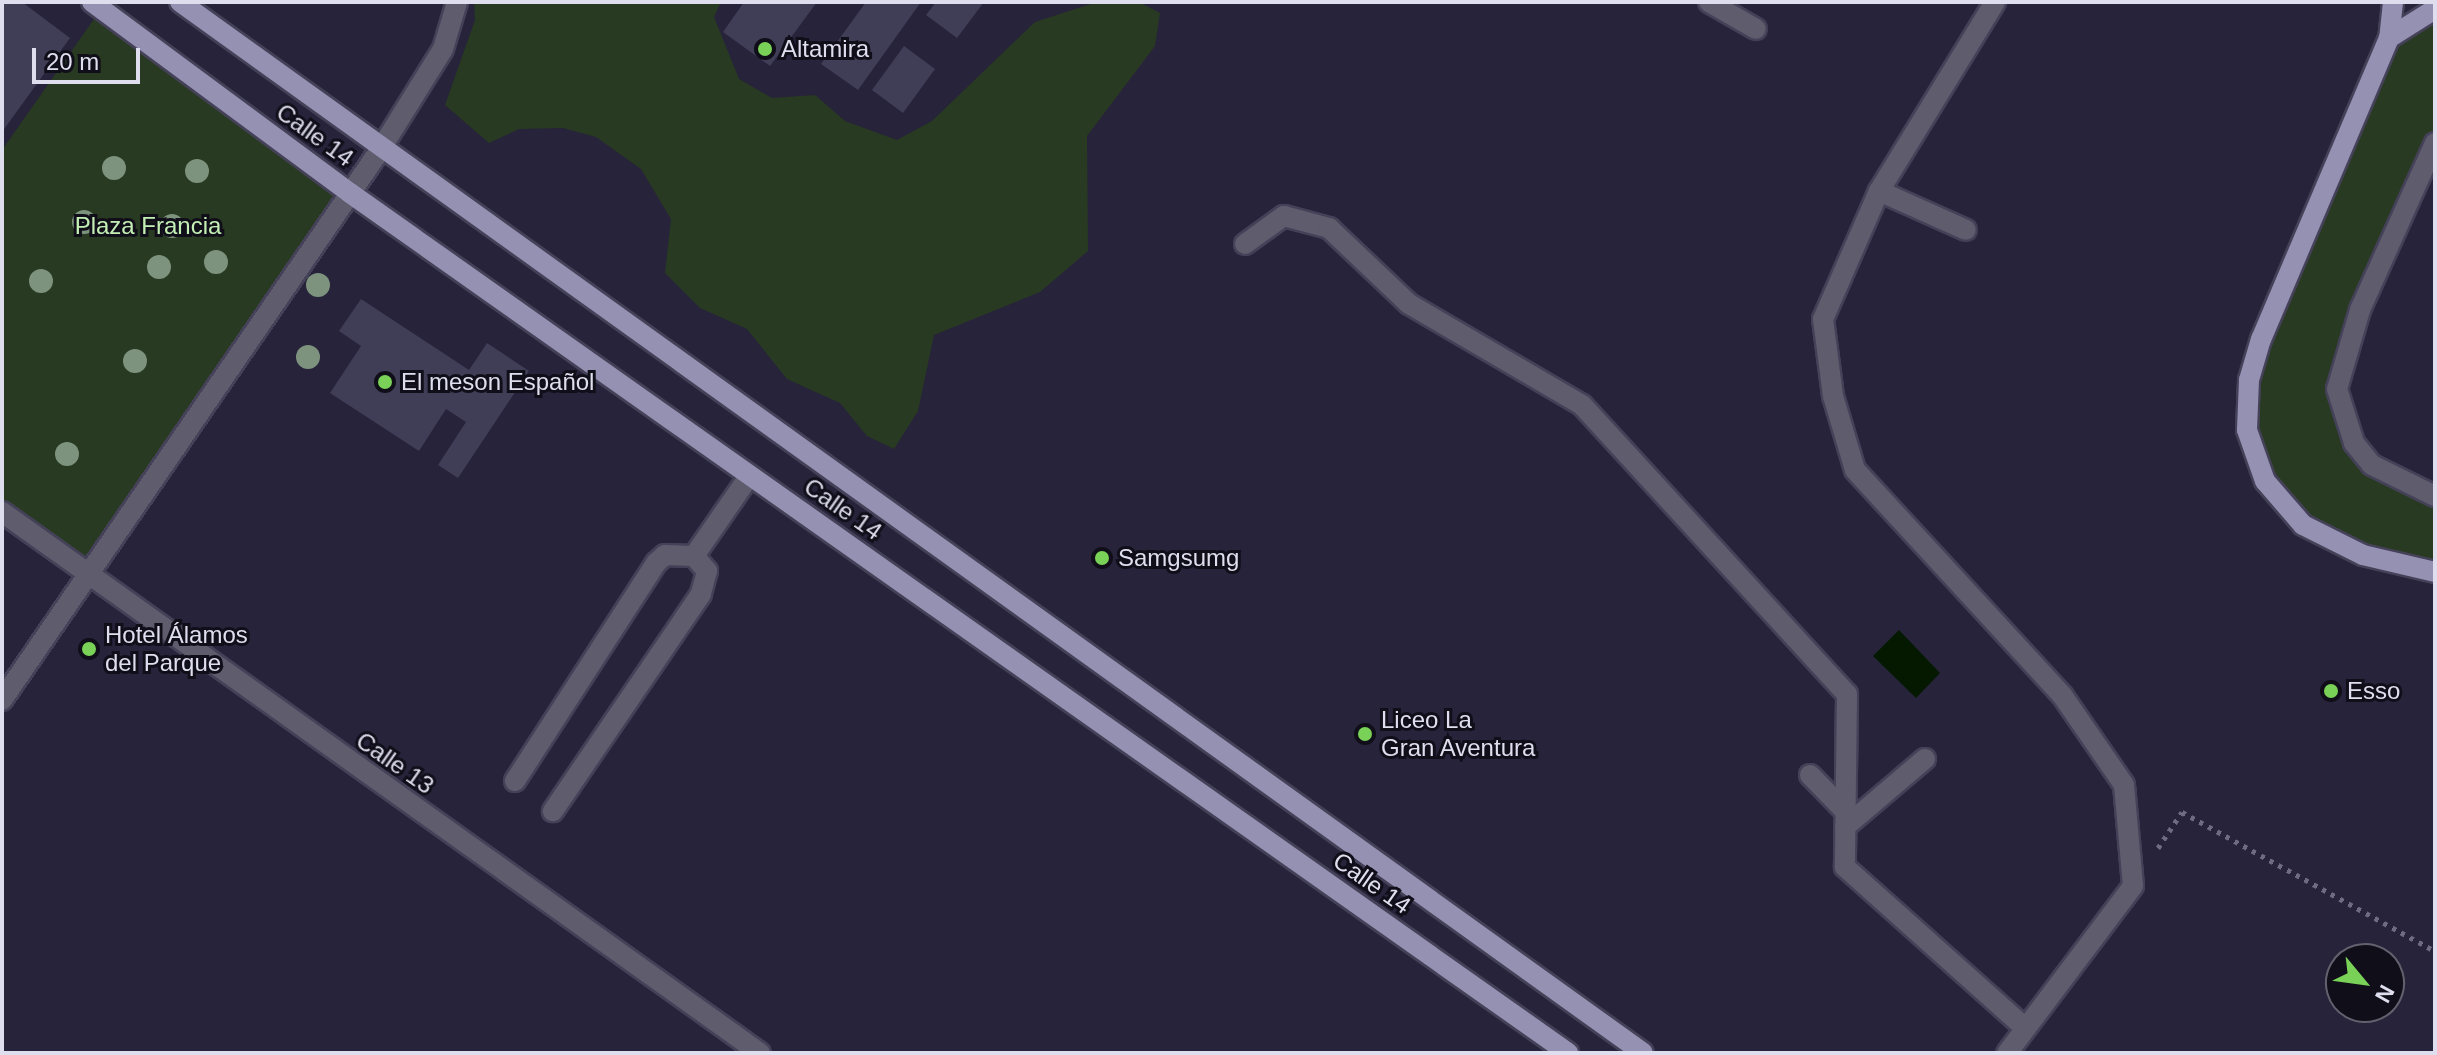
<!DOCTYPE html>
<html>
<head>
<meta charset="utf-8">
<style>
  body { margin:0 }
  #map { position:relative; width:2437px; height:1055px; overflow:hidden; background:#27233b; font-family:Helvetica,sans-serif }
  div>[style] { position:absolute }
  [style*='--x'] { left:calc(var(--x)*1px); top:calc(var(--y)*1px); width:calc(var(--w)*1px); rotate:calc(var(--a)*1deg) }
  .green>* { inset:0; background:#283a21 }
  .water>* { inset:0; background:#041900 }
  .building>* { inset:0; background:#403d57 }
  .path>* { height:5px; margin-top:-2.5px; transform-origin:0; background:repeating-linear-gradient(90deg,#6f6c81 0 4px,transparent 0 10px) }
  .roads { filter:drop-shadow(2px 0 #444158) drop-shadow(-2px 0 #444158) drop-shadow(0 2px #444158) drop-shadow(0 -2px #444158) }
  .minor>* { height:20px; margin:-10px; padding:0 10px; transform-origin:10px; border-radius:10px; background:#5e5c6d }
  .major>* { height:20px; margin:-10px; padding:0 10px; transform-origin:10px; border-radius:10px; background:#9591b3 }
  .trees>* { width:24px; height:24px; margin:-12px; border-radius:50%; background:#7d937e }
  .dots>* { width:22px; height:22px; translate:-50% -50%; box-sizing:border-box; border:4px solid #100e19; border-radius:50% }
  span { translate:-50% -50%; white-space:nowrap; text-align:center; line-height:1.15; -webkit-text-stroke:6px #100e19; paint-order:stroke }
  .poi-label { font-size:24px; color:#dfdeee }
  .left { translate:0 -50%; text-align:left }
  .street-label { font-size:24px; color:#dfdeee }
  .park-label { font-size:24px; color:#c3efb4 }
  .frame { position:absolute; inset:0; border:4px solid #dfdeee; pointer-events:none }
  .north { position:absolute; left:2325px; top:943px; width:80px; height:80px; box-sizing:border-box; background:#100e19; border:2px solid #63616e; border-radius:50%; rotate:119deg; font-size:22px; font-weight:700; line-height:32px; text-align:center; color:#dfdeee }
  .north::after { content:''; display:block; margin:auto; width:28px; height:36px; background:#79d157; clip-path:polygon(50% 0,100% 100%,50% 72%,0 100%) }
  .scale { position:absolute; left:32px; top:48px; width:108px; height:36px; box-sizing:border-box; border:4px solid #dfdeee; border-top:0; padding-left:10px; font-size:24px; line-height:28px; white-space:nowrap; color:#dfdeee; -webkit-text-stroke:6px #100e19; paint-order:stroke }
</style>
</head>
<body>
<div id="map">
  <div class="green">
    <i style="clip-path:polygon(474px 2px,721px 2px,714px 17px,739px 79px,772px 98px,815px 95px,845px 121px,897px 140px,932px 121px,1035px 22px,1097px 2px,1139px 2px,1160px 13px,1155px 46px,1087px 136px,1088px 251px,1040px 292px,934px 335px,918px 411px,894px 449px,867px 436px,840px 403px,787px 379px,747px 329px,700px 308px,665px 273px,671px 219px,641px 169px,596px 137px,563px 128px,519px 129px,489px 143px,445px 105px,475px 20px)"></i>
    <i style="clip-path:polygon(101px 9px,350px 193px,90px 578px,2px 512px,2px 150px)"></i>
    <i style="clip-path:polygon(2435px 9px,2435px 143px,2337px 389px,2372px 465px,2435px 496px,2435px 572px,2328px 541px,2265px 481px,2249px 380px,2389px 38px)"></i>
  </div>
  <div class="water">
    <i style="clip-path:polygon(1899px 630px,1940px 673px,1916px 698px,1873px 656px)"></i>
  </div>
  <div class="building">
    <i style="clip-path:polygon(2px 2px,22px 2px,70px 38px,2px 132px)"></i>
    <i style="clip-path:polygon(744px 2px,817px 2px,770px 66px,723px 32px)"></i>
    <i style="clip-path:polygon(866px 2px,921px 2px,858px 90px,821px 64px)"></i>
    <i style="clip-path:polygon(936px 2px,984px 2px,957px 38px,926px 15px)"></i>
    <i style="clip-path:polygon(904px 46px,935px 69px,903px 113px,872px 90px)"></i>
    <i style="clip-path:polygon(361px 299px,469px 370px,487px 343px,529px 371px,458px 478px,438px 465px,466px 422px,446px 409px,419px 451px,330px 393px,361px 346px,339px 331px)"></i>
  </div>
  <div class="path">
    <i style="--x:2158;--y:848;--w:43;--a:-56.3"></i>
    <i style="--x:2182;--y:812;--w:289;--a:28.8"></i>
  </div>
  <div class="roads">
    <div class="minor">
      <i style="--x:1709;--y:2;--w:54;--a:29.9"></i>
      <i style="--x:1995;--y:2;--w:222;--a:121.5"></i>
      <i style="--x:1879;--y:191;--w:140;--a:113.6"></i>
      <i style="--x:1823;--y:319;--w:78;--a:82.6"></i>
      <i style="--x:1833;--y:396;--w:77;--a:73.4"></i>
      <i style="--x:1855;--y:470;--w:306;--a:47.4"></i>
      <i style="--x:2062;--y:695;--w:109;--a:55.4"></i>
      <i style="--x:2124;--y:785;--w:101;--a:84.9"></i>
      <i style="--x:2133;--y:886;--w:209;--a:127"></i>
      <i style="--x:2435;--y:143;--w:183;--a:114.2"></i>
      <i style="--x:2360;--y:310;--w:82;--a:106.2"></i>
      <i style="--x:2337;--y:389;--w:57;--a:72.5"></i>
      <i style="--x:2354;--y:443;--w:28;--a:51"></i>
      <i style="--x:2372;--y:465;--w:70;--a:26.2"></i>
      <i style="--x:1879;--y:191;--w:95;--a:24.1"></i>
      <i style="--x:1245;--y:244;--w:48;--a:-35.7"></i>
      <i style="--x:1284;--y:216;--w:47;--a:14.9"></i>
      <i style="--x:1329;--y:228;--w:110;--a:43.5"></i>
      <i style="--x:1409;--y:304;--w:200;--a:30.3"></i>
      <i style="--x:1582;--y:405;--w:392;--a:47.5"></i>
      <i style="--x:1847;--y:694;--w:173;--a:90.7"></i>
      <i style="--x:1845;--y:867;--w:241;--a:41.8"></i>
      <i style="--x:2;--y:512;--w:931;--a:35.52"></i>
      <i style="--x:694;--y:556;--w:98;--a:-55.3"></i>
      <i style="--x:2;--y:700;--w:671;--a:-55.5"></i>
      <i style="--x:382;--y:147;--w:115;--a:-58.1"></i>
      <i style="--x:443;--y:49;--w:49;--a:-73.4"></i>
      <i style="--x:1810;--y:775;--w:52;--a:45.8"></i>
      <i style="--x:515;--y:781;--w:260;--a:-57.1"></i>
      <i style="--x:656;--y:563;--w:12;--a:-42"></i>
      <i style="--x:665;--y:555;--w:29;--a:2"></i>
      <i style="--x:694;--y:556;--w:20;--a:49"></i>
      <i style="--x:707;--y:571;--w:24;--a:105"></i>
      <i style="--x:701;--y:594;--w:263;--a:124.3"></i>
      <i style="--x:1845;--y:827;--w:105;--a:-40.4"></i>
    </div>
    <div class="major">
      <i style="--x:92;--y:2;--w:321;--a:36.5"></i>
      <i style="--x:350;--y:193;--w:1491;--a:35.22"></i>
      <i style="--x:180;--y:2;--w:1801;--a:35.69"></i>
      <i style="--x:2393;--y:2;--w:36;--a:96"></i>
      <i style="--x:2389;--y:38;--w:327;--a:113"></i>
      <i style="--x:2261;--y:339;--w:43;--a:106.3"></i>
      <i style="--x:2249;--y:380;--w:50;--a:92.3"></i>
      <i style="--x:2247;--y:430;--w:54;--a:70.6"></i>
      <i style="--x:2265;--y:481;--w:58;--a:49.2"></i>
      <i style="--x:2303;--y:525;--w:67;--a:26.6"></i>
      <i style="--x:2363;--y:555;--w:74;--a:13.3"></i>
      <i style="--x:2389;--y:38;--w:54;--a:-32.2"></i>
    </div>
  </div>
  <div class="trees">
    <i style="left:114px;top:168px"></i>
    <i style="left:197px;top:171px"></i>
    <i style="left:84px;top:222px"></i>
    <i style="left:172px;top:226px"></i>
    <i style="left:216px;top:262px"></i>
    <i style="left:159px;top:267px"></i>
    <i style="left:41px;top:281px"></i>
    <i style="left:318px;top:285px"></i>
    <i style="left:308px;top:357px"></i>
    <i style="left:135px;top:361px"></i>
    <i style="left:67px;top:454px"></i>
  </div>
  <div class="dots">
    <i style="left:765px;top:49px;background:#79d157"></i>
    <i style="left:385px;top:382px;background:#79d157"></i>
    <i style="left:1102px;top:558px;background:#79d157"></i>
    <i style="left:89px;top:649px;background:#79d157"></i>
    <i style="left:2331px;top:691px;background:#79d157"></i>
    <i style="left:1365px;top:734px;background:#79d157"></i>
  </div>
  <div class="poi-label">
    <span class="left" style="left:781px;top:49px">Altamira</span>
    <span class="left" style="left:401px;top:382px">El meson Español</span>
    <span class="left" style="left:1118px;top:558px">Samgsumg</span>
    <span class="left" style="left:105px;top:649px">Hotel Álamos<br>del Parque</span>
    <span class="left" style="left:2347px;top:691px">Esso</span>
    <span class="left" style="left:1381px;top:734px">Liceo La<br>Gran Aventura</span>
  </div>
  <div class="street-label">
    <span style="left:315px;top:135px;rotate:36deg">Calle 14</span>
    <span style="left:843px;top:509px;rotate:35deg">Calle 14</span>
    <span style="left:395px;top:763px;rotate:35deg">Calle 13</span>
    <span style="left:1372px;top:883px;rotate:35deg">Calle 14</span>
  </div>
  <div class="park-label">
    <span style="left:148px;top:226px">Plaza Francia</span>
  </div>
  <div class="frame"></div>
  <div class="north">N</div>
  <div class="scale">20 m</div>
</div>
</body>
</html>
